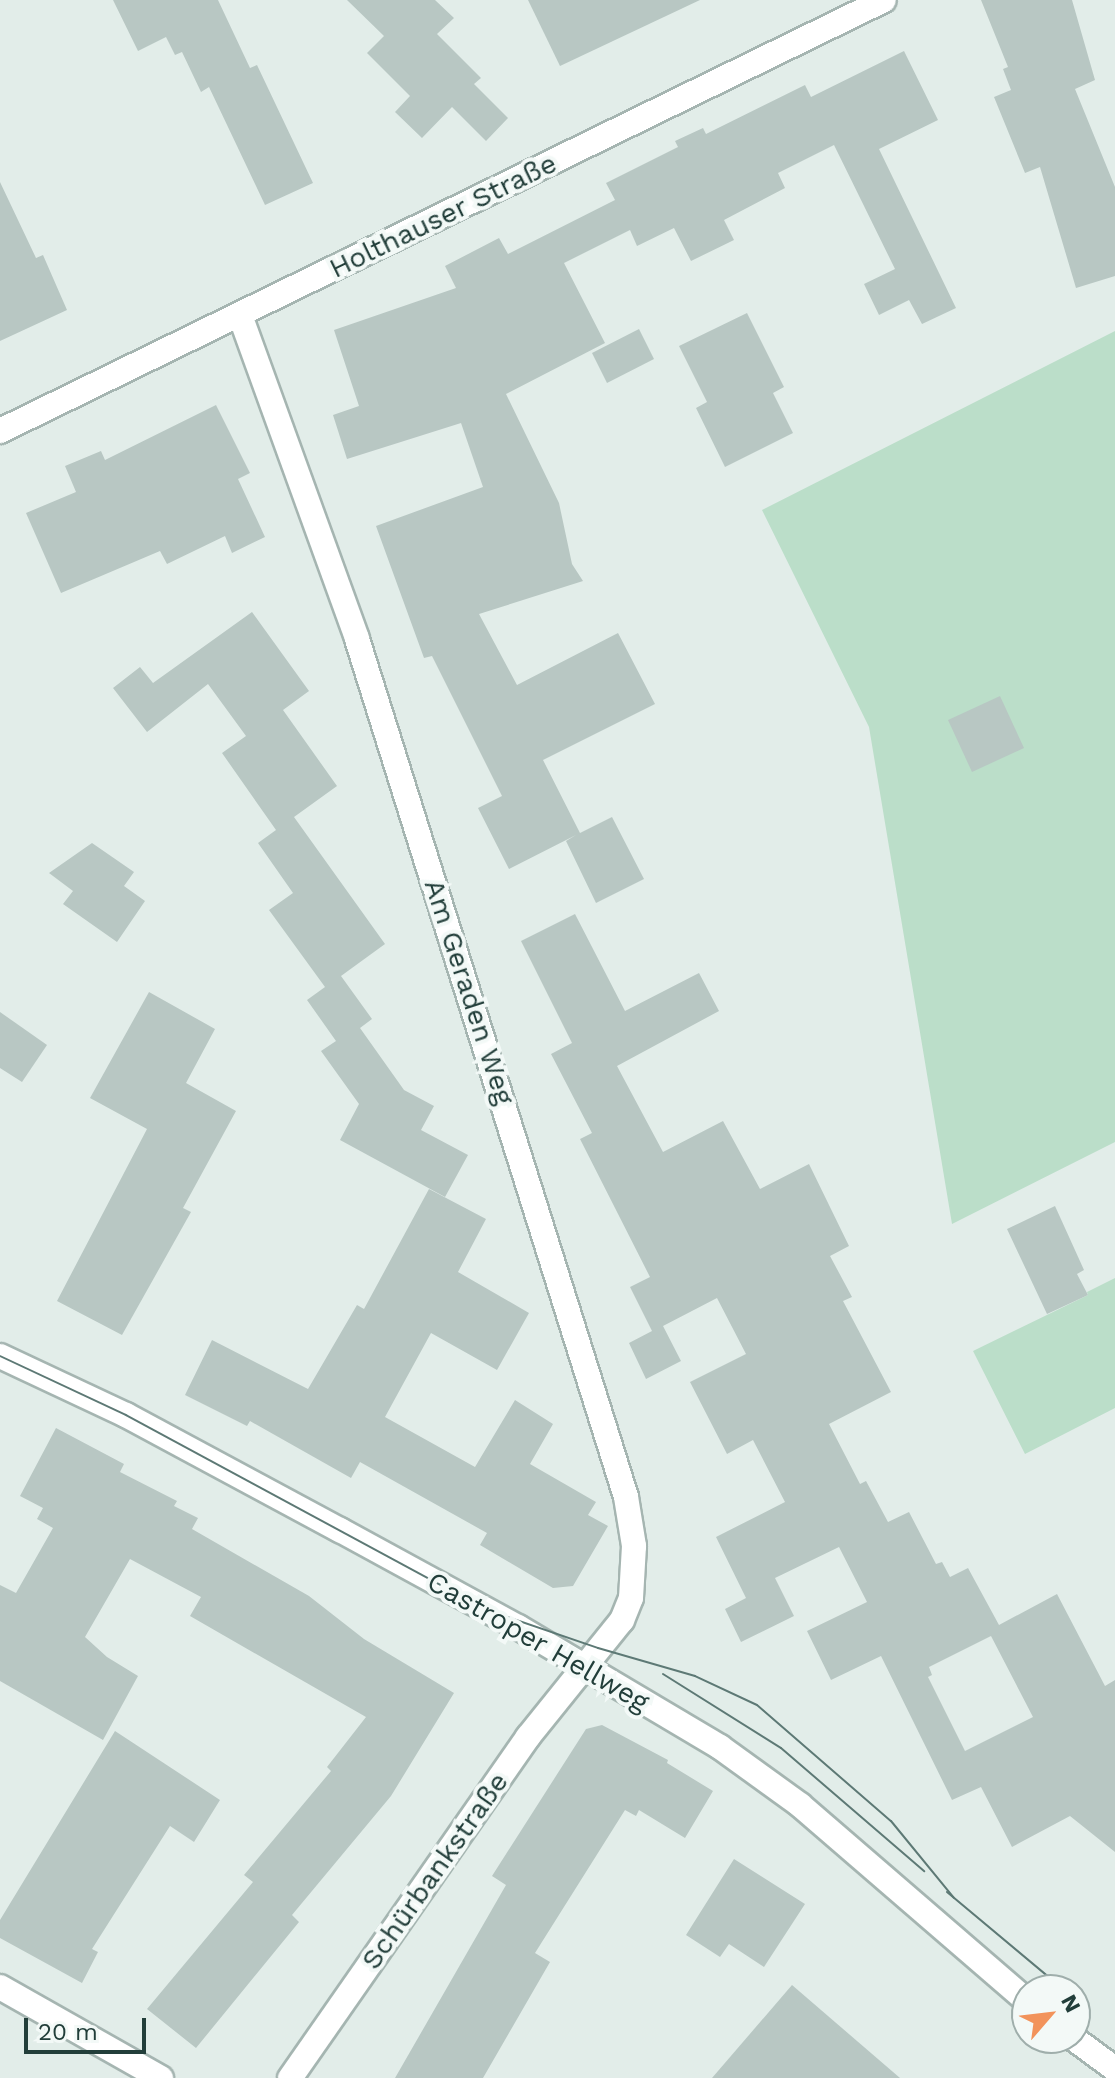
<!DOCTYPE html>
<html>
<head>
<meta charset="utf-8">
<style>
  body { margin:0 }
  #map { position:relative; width:1115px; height:2078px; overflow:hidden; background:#e2ede9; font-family:"Work Sans",sans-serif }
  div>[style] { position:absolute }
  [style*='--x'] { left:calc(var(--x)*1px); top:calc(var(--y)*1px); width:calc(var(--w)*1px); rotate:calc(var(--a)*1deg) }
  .green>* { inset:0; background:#bbdec9 }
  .building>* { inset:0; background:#b8c7c3 }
  .roads { filter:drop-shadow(2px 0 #a5b5b1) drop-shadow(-2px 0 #a5b5b1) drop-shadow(0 2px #a5b5b1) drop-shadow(0 -2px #a5b5b1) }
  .minor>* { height:24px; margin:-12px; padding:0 12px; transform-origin:12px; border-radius:12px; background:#fff }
  .secondary>* { height:24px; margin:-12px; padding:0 12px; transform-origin:12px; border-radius:12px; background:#fff }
  .tram>* { height:2px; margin:-1px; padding:0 1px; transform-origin:1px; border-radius:1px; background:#5d7975 }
  span { translate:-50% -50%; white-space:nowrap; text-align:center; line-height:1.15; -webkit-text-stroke:8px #f3f9f7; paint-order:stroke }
  .street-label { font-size:28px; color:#223e3a }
  .north { position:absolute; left:1011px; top:1974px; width:80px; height:80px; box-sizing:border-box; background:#f3f9f7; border:2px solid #9faeab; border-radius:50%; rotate:62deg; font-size:22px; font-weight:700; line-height:32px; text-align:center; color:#223e3a }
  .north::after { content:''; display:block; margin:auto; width:28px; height:36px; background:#f2935b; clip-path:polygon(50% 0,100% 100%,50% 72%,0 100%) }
  .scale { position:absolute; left:24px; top:2018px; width:122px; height:36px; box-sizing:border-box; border:4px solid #223e3a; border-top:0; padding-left:10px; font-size:24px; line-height:28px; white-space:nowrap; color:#223e3a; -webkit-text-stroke:6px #f3f9f7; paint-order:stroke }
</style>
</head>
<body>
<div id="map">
  <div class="green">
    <i style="clip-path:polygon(1115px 331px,1115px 1142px,952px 1224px,869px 727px,762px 510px)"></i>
    <i style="clip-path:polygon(1115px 1278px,1115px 1408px,1025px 1454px,973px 1351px,1088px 1295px,1087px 1292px)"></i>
  </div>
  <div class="building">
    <i style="clip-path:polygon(113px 0,218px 0,250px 68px,257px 65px,313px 183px,265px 205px,209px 87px,201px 92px,182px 52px,175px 55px,166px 37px,138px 51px)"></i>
    <i style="clip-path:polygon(347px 0,435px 0,454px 18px,437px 34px,481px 78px,474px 84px,508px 118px,486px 141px,452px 107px,422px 138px,395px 112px,410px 96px,367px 53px,384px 36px)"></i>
    <i style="clip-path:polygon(528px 0,700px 0,560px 66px)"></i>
    <i style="clip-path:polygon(981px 0,1072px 0,1095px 80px,1075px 89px,1115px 187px,1115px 276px,1076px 288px,1040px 167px,1025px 173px,994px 97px,1011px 90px,1003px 69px,1008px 67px)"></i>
    <i style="clip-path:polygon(904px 51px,938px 120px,879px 149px,956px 308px,922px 324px,909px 300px,879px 315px,864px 284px,895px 269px,834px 145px,778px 173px,785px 188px,724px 220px,734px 240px,691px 261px,674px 228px,637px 246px,630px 230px,564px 263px,605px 343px,506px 394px,559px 503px,572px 564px,583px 581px,479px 614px,517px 685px,618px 633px,655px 704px,543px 760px,580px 833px,612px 817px,644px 879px,596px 903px,566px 841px,576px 835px,509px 869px,478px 808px,502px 796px,432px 656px,424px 658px,376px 526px,483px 487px,461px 423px,347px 459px,333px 415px,359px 406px,334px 330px,456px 288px,445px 266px,499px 238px,508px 254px,615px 200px,606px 183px,678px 147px,675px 141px,703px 128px,706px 134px,805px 85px,811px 97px)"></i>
    <i style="clip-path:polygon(0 182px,36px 258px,43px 255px,67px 310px,0 341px)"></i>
    <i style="clip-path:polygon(747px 313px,784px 387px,773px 393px,793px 433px,725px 467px,696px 408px,707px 402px,679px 346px)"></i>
    <i style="clip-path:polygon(639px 329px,654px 359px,607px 383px,592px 353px)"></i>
    <i style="clip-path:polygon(216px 405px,250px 473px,238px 479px,265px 537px,232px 553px,225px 536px,167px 564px,160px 551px,61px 593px,26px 513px,76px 492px,65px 466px,101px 451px,105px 460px)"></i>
    <i style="clip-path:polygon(252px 612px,309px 691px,283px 710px,337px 786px,294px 817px,385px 944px,341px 976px,372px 1019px,360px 1028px,404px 1090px,434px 1106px,421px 1130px,468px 1155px,445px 1197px,340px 1140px,359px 1104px,321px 1051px,336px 1041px,307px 1000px,325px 987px,269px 910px,293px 893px,258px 843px,276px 830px,222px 753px,246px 736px,208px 684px,147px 732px,113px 688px,140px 667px,153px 683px)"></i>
    <i style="clip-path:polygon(1000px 696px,1024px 748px,972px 772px,948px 720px)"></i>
    <i style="clip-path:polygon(92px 843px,134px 872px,124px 886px,145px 901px,117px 942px,63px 904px,73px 891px,49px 873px)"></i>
    <i style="clip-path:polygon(evenodd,575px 914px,625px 1011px,699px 973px,719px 1011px,617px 1066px,663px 1152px,723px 1121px,760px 1189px,809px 1164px,849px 1246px,830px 1256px,852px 1297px,843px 1301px,891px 1392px,829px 1424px,860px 1484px,866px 1481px,888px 1522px,909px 1512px,936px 1564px,942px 1562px,950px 1577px,968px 1568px,999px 1625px,1057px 1594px,1105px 1686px,1115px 1680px,1115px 1852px,1070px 1816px,1012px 1847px,981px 1787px,952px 1800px,881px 1656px,831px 1680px,807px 1631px,867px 1602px,839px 1547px,775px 1578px,794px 1616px,741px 1642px,725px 1609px,746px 1598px,716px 1537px,785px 1502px,753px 1440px,727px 1454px,690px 1382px,746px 1354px,717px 1298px,663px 1326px,681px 1361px,646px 1379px,629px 1343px,652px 1331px,630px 1287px,650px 1277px,580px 1139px,592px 1133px,551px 1054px,572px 1043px,521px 941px,575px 914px,991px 1636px,1033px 1717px,965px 1751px,928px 1677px,932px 1675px,929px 1667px,991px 1636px)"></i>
    <i style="clip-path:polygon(149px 992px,215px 1029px,186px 1083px,236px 1111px,183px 1208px,191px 1212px,122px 1335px,57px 1301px,147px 1129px,90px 1098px)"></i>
    <i style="clip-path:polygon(0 1012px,47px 1045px,22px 1082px,0 1068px)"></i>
    <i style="clip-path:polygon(429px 1189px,486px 1219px,458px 1272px,529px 1313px,497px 1370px,431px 1333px,385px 1417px,475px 1467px,515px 1400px,553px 1424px,530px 1464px,596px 1502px,588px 1515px,608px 1526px,573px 1586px,553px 1588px,480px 1545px,487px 1533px,360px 1462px,351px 1478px,250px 1421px,247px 1426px,185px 1395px,212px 1340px,308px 1389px,357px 1305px,364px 1309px)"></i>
    <i style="clip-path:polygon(1055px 1206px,1084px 1270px,1077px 1274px,1088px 1295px,1047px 1314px,1007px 1229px)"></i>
    <i style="clip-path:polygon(56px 1428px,124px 1464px,120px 1472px,177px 1501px,174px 1506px,198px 1518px,192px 1529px,309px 1596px,364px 1639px,454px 1693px,391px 1796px,292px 1915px,299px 1922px,196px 2048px,147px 2009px,253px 1882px,244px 1875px,331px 1771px,327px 1767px,366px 1717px,190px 1616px,201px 1597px,130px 1559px,85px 1637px,107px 1657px,138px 1676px,103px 1740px,0 1681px,0 1585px,16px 1593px,53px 1528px,37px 1519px,43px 1508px,20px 1496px)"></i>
    <i style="clip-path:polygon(602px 1725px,668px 1760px,667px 1763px,713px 1791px,685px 1838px,639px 1810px,636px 1816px,625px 1810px,535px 1953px,550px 1962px,483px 2078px,395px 2078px,506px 1885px,492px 1876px,586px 1729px)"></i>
    <i style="clip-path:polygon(115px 1731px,220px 1800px,194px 1842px,170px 1826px,92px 1949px,98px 1952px,82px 1983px,0 1938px,0 1920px)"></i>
    <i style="clip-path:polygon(734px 1859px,805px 1904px,764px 1967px,729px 1944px,720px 1957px,686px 1935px)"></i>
    <i style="clip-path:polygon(792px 1985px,900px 2078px,712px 2078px)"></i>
  </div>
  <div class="roads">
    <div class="minor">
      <i style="--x:240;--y:315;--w:344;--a:70.1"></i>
      <i style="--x:357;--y:639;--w:899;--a:72.59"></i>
      <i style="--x:626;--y:1497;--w:50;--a:80.7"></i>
      <i style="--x:634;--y:1546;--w:52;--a:93.3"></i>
      <i style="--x:631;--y:1598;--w:24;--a:112"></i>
      <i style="--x:622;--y:1620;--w:150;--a:128.8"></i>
      <i style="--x:528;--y:1737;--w:416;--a:124.9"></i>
      <i style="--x:0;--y:431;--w:983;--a:-25.99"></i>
      <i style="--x:0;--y:1987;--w:185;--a:29.5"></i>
    </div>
    <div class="secondary">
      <i style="--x:0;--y:1356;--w:139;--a:25.1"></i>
      <i style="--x:126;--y:1415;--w:243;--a:28.3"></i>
      <i style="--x:340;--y:1530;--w:203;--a:28.6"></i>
      <i style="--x:518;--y:1627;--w:235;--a:30.7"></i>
      <i style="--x:720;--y:1747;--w:99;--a:35.9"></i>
      <i style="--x:800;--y:1805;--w:300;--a:40.8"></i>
      <i style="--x:1073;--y:2038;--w:52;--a:36.4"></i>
    </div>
  </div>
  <div class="tram">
    <i style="--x:0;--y:1356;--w:139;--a:25.1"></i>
    <i style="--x:126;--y:1415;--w:410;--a:28.4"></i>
    <i style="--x:487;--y:1610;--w:117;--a:18.9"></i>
    <i style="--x:598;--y:1648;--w:101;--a:16.1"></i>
    <i style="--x:695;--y:1676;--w:68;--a:25.1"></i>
    <i style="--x:757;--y:1705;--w:177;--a:40.9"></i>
    <i style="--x:891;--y:1821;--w:99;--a:50.7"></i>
    <i style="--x:663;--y:1674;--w:139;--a:32.1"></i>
    <i style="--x:781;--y:1748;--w:189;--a:40.7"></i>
    <i style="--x:947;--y:1892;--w:153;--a:39.9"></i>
    <i style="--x:1075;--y:1999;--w:12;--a:42"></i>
  </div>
  <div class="street-label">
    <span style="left:443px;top:216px;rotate:-26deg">Holthauser Straße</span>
    <span style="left:469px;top:992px;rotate:72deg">Am Geraden Weg</span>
    <span style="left:538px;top:1642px;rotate:30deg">Castroper Hellweg</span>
    <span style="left:435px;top:1871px;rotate:-55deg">Schürbankstraße</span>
  </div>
  <div class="north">N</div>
  <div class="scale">20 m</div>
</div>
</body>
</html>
